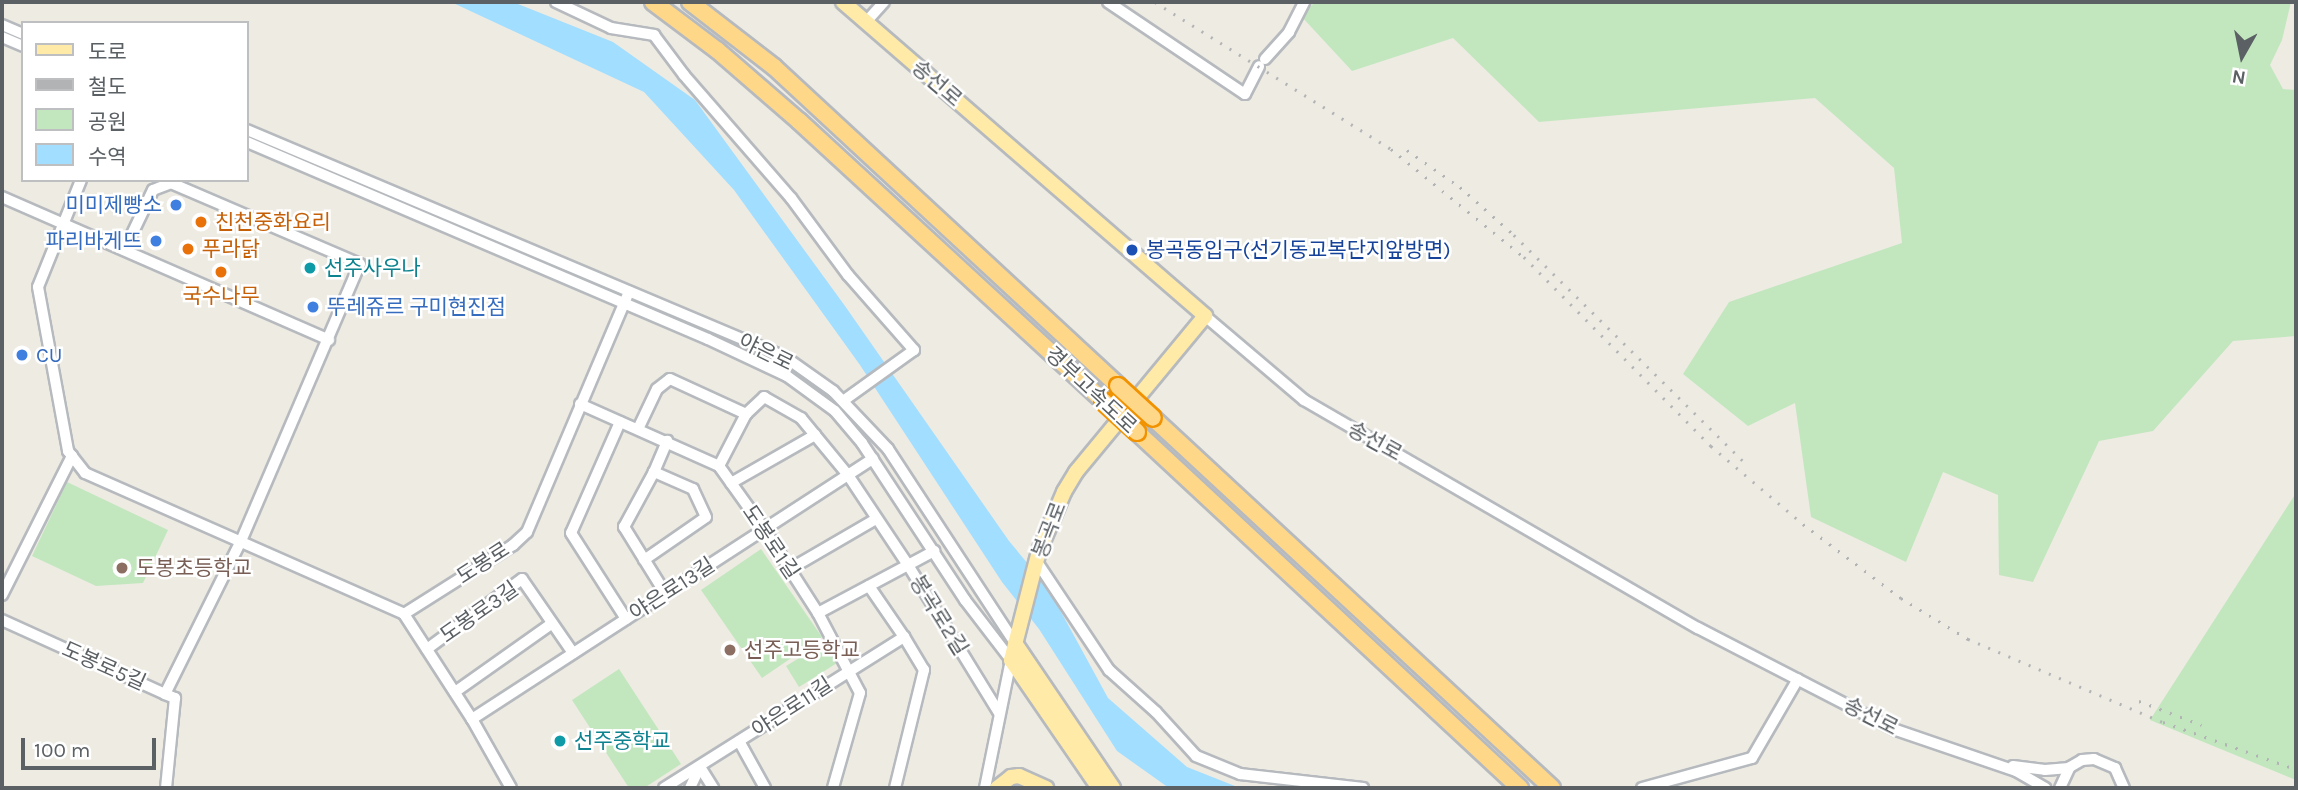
<!DOCTYPE html>
<html>
<head>
<meta charset="utf-8">
<style>
  body { margin:0 }
  #map { position:relative; width:2298px; height:790px; overflow:hidden; background:#eeebe3; font-family:Karla,"Noto Sans KR",sans-serif }
  div>[style] { position:absolute }
  [style*='--x'] { left:calc(var(--x)*1px); top:calc(var(--y)*1px); width:calc(var(--w)*1px); rotate:calc(var(--a)*1deg) }
  .green>* { inset:0; background:#c2e7be }
  .water>* { inset:0; background:#a2deff }
  .roads { filter:drop-shadow(2px 0 #b6babe) drop-shadow(-2px 0 #b6babe) drop-shadow(0 2px #b6babe) drop-shadow(0 -2px #b6babe) }
  .minor>* { height:10px; margin:-5px; padding:0 5px; transform-origin:5px; border-radius:5px; background:#fff }
  .major>* { height:14px; margin:-7px; padding:0 7px; transform-origin:7px; border-radius:7px; background:#ffeaa7 }
  .highway>* { height:16px; margin:-8px; padding:0 8px; transform-origin:8px; border-radius:8px; background:#ffd789 }
  .rail>* { height:2.5px; margin-top:-1.25px; transform-origin:0; background:repeating-linear-gradient(90deg,#b2b3b4 0 2px,transparent 0 11px) }
  .bridges { filter:drop-shadow(2px 0 #f19200) drop-shadow(-2px 0 #f19200) drop-shadow(0 2px #f19200) drop-shadow(0 -2px #f19200) }
  .highway-bridge>* { height:16px; margin:-8px; padding:0 8px; transform-origin:8px; border-radius:8px; background:#ffd789 }
  .dots>* { width:19px; height:19px; translate:-50% -50%; box-sizing:border-box; border:4px solid #fff; border-radius:50% }
  span { translate:-50% -50%; white-space:nowrap; text-align:center; line-height:1.15; -webkit-text-stroke:5px #fff; paint-order:stroke }
  .street-label { font-size:21px; color:#5b6064 }
  .shop-label { font-size:21px; color:#366cbe }
  .right { translate:-100% -50%; text-align:right }
  .left { translate:0 -50%; text-align:left }
  .food-label { font-size:21px; color:#c56008 }
  .transit-label { font-size:21px; color:#164399 }
  .culture-label { font-size:21px; color:#0d838f }
  .education-label { font-size:21px; color:#785e54 }
  .frame { position:absolute; inset:0; border:4px solid #5b6064; pointer-events:none }
  .legend { position:absolute; left:21px; top:21px; width:228px; height:161px; box-sizing:border-box; background:#fff; border:2px solid #bdbfc1; margin:0; padding:9px 12px; list-style:none; font-size:21px; color:#5b6064 }
  .legend li { display:flex; align-items:center; gap:14px; height:35px }
  .legend b { width:35px; border:2px solid #bdbfc1 }
  .north { position:absolute; left:2207px; top:21px; width:70px; height:70px; -webkit-text-stroke:5px #fff; paint-order:stroke; rotate:189deg; font-size:19px; font-weight:700; line-height:28px; text-align:center; color:#5b6064 }
  .north::after { content:''; display:block; margin:auto; width:24px; height:32px; background:#5b6064; clip-path:polygon(50% 0,100% 100%,50% 72%,0 100%) }
  .scale { position:absolute; left:21px; top:738px; width:135px; height:32px; box-sizing:border-box; border:4px solid #5b6064; border-top:0; padding-left:9px; font-size:21px; line-height:24px; white-space:nowrap; color:#5b6064; -webkit-text-stroke:5px #fff; paint-order:stroke }
</style>
</head>
<body>
<div id="map">
  <div class="green">
    <i style="clip-path:polygon(1315px 2px,2291px 2px,2282px 40px,2270px 65px,2283px 89px,2296px 90px,2296px 336px,2233px 341px,2153px 431px,2099px 441px,2033px 582px,1999px 575px,1998px 495px,1943px 472px,1906px 562px,1811px 517px,1795px 403px,1748px 426px,1683px 374px,1729px 302px,1902px 243px,1894px 168px,1815px 98px,1539px 122px,1453px 38px,1352px 71px,1301px 16px)"></i>
    <i style="clip-path:polygon(67px 482px,168px 530px,143px 583px,96px 586px,32px 556px)"></i>
    <i style="clip-path:polygon(2296px 493px,2296px 780px,2150px 720px)"></i>
    <i style="clip-path:polygon(761px 549px,822px 637px,762px 678px,701px 590px)"></i>
    <i style="clip-path:polygon(824px 643px,837px 663px,799px 687px,786px 666px)"></i>
    <i style="clip-path:polygon(619px 669px,681px 764px,644px 788px,629px 788px,572px 700px)"></i>
  </div>
  <div class="water">
    <i style="clip-path:polygon(451px 2px,513px 2px,613px 42px,695px 100px,845px 306px,1009px 541px,1048px 588px,1108px 698px,1187px 767px,1240px 788px,1169px 788px,1117px 751px,1039px 629px,1002px 582px,860px 365px,734px 190px,644px 92px)"></i>
  </div>
  <div class="roads">
    <div class="minor">
      <i style="--x:556;--y:2;--w:61;--a:25.3"></i>
      <i style="--x:611;--y:28;--w:44;--a:9.2"></i>
      <i style="--x:654;--y:35;--w:50;--a:53.1"></i>
      <i style="--x:684;--y:75;--w:163;--a:49"></i>
      <i style="--x:791;--y:198;--w:96;--a:53.5"></i>
      <i style="--x:848;--y:275;--w:100;--a:48.7"></i>
      <i style="--x:914;--y:350;--w:87;--a:144.3"></i>
      <i style="--x:1108;--y:2;--w:165;--a:33.9"></i>
      <i style="--x:1245;--y:94;--w:31;--a:-63"></i>
      <i style="--x:866;--y:22;--w:27;--a:-48"></i>
      <i style="--x:2;--y:25;--w:23;--a:23"></i>
      <i style="--x:2;--y:37;--w:23;--a:23"></i>
      <i style="--x:1265;--y:59;--w:36;--a:-48"></i>
      <i style="--x:1289;--y:32;--w:34;--a:-63"></i>
      <i style="--x:247;--y:130;--w:584;--a:22.88"></i>
      <i style="--x:785;--y:357;--w:59;--a:35.3"></i>
      <i style="--x:833;--y:391;--w:80;--a:46.5"></i>
      <i style="--x:888;--y:449;--w:232;--a:56.8"></i>
      <i style="--x:247;--y:142;--w:501;--a:23.14"></i>
      <i style="--x:708;--y:339;--w:87;--a:25.1"></i>
      <i style="--x:787;--y:376;--w:59;--a:36.1"></i>
      <i style="--x:835;--y:411;--w:42;--a:49.8"></i>
      <i style="--x:862;--y:443;--w:188;--a:56.7"></i>
      <i style="--x:965;--y:600;--w:76;--a:52.5"></i>
      <i style="--x:1011;--y:660;--w:131;--a:101.5"></i>
      <i style="--x:81;--y:180;--w:115;--a:111.9"></i>
      <i style="--x:38;--y:287;--w:167;--a:79.6"></i>
      <i style="--x:68;--y:451;--w:28;--a:52"></i>
      <i style="--x:85;--y:473;--w:349;--a:23.8"></i>
      <i style="--x:404;--y:614;--w:129;--a:-32.3"></i>
      <i style="--x:513;--y:545;--w:19;--a:-43"></i>
      <i style="--x:527;--y:532;--w:261;--a:-67"></i>
      <i style="--x:2;--y:197;--w:357;--a:23.6"></i>
      <i style="--x:1205;--y:316;--w:130;--a:40.3"></i>
      <i style="--x:1304;--y:400;--w:455;--a:30.1"></i>
      <i style="--x:1698;--y:628;--w:223;--a:27.3"></i>
      <i style="--x:1896;--y:730;--w:127;--a:18.9"></i>
      <i style="--x:2016;--y:771;--w:34;--a:30"></i>
      <i style="--x:580;--y:404;--w:152;--a:24"></i>
      <i style="--x:719;--y:466;--w:77;--a:54.5"></i>
      <i style="--x:764;--y:529;--w:100;--a:57.3"></i>
      <i style="--x:818;--y:613;--w:90;--a:62.3"></i>
      <i style="--x:860;--y:693;--w:99;--a:105.9"></i>
      <i style="--x:620;--y:422;--w:121;--a:113.8"></i>
      <i style="--x:571;--y:533;--w:102;--a:57.4"></i>
      <i style="--x:638;--y:429;--w:44;--a:-64.6"></i>
      <i style="--x:657;--y:389;--w:16;--a:-38"></i>
      <i style="--x:670;--y:379;--w:84;--a:24.7"></i>
      <i style="--x:719;--y:466;--w:59;--a:-62.6"></i>
      <i style="--x:746;--y:414;--w:25;--a:-43"></i>
      <i style="--x:764;--y:397;--w:43;--a:29.6"></i>
      <i style="--x:801;--y:418;--w:74;--a:50.5"></i>
      <i style="--x:848;--y:475;--w:108;--a:56.3"></i>
      <i style="--x:908;--y:565;--w:174;--a:58.4"></i>
      <i style="--x:731;--y:483;--w:97;--a:-29.7"></i>
      <i style="--x:644;--y:560;--w:75;--a:-34.7"></i>
      <i style="--x:706;--y:517;--w:31;--a:-115"></i>
      <i style="--x:693;--y:489;--w:43;--a:-156.4"></i>
      <i style="--x:1037;--y:562;--w:130;--a:56.3"></i>
      <i style="--x:1109;--y:670;--w:63;--a:41.8"></i>
      <i style="--x:1156;--y:712;--w:59;--a:47.7"></i>
      <i style="--x:1196;--y:756;--w:48;--a:22.2"></i>
      <i style="--x:1240;--y:774;--w:124;--a:6.5"></i>
      <i style="--x:790;--y:569;--w:99;--a:-30.2"></i>
      <i style="--x:665;--y:593;--w:78;--a:-121.8"></i>
      <i style="--x:624;--y:527;--w:63;--a:-61.4"></i>
      <i style="--x:654;--y:472;--w:34;--a:-67"></i>
      <i style="--x:2;--y:595;--w:156;--a:-63.3"></i>
      <i style="--x:818;--y:613;--w:132;--a:-28.1"></i>
      <i style="--x:404;--y:614;--w:125;--a:57.1"></i>
      <i style="--x:472;--y:719;--w:79;--a:60.5"></i>
      <i style="--x:2;--y:620;--w:179;--a:24.4"></i>
      <i style="--x:165;--y:694;--w:171;--a:-63.6"></i>
      <i style="--x:241;--y:541;--w:301;--a:-66.8"></i>
      <i style="--x:360;--y:264;--w:206;--a:-156.8"></i>
      <i style="--x:171;--y:183;--w:19;--a:159"></i>
      <i style="--x:153;--y:190;--w:65;--a:115.4"></i>
      <i style="--x:427;--y:649;--w:118;--a:-36.4"></i>
      <i style="--x:522;--y:579;--w:90;--a:55.4"></i>
      <i style="--x:455;--y:692;--w:118;--a:-35.3"></i>
      <i style="--x:165;--y:694;--w:11;--a:22"></i>
      <i style="--x:175;--y:698;--w:90;--a:95.7"></i>
      <i style="--x:472;--y:719;--w:478;--a:-33"></i>
      <i style="--x:739;--y:741;--w:54;--a:61"></i>
      <i style="--x:2013;--y:766;--w:32;--a:7"></i>
      <i style="--x:2045;--y:770;--w:24;--a:-5"></i>
      <i style="--x:700;--y:767;--w:25;--a:58"></i>
      <i style="--x:664;--y:788;--w:284;--a:-32.2"></i>
      <i style="--x:904;--y:637;--w:62;--a:-124.5"></i>
      <i style="--x:690;--y:788;--w:23;--a:-65"></i>
      <i style="--x:895;--y:788;--w:122;--a:-76.2"></i>
      <i style="--x:924;--y:670;--w:39;--a:-121"></i>
      <i style="--x:1642;--y:788;--w:114;--a:-15.3"></i>
      <i style="--x:1752;--y:758;--w:91;--a:-59.8"></i>
      <i style="--x:2060;--y:788;--w:23;--a:-65"></i>
      <i style="--x:2070;--y:767;--w:14;--a:-30"></i>
      <i style="--x:2082;--y:760;--w:12;--a:-5"></i>
      <i style="--x:2094;--y:759;--w:23;--a:23"></i>
      <i style="--x:2115;--y:768;--w:22;--a:66"></i>
    </div>
    <div class="major">
      <i style="--x:843;--y:2;--w:479;--a:40.9"></i>
      <i style="--x:1205;--y:316;--w:202;--a:129.6"></i>
      <i style="--x:1076;--y:472;--w:23;--a:121"></i>
      <i style="--x:1064;--y:492;--w:64;--a:113"></i>
      <i style="--x:1039;--y:551;--w:113;--a:104.4"></i>
      <i style="--x:1011;--y:660;--w:155;--a:55.5"></i>
      <i style="--x:1015;--y:643;--w:175;--a:55.9"></i>
      <i style="--x:997;--y:788;--w:18;--a:-38"></i>
      <i style="--x:1011;--y:777;--w:8;--a:-7"></i>
      <i style="--x:1019;--y:776;--w:30;--a:24"></i>
    </div>
    <div class="highway">
      <i style="--x:653;--y:2;--w:80;--a:36.9"></i>
      <i style="--x:717;--y:50;--w:108;--a:40.9"></i>
      <i style="--x:799;--y:121;--w:413;--a:42.6"></i>
      <i style="--x:690;--y:2;--w:106;--a:37.7"></i>
      <i style="--x:774;--y:67;--w:469;--a:42.8"></i>
      <i style="--x:1153;--y:418;--w:544;--a:42.84"></i>
      <i style="--x:1137;--y:432;--w:523;--a:42.91"></i>
    </div>
  </div>
  <div class="rail">
    <i style="--x:1155;--y:2;--w:278;--a:31.9"></i>
    <i style="--x:1391;--y:149;--w:171;--a:39.1"></i>
    <i style="--x:1524;--y:257;--w:266;--a:45.3"></i>
    <i style="--x:1711;--y:446;--w:121;--a:40.3"></i>
    <i style="--x:1803;--y:524;--w:123;--a:37.1"></i>
    <i style="--x:1901;--y:598;--w:79;--a:31.5"></i>
    <i style="--x:1968;--y:639;--w:212;--a:23.1"></i>
    <i style="--x:2163;--y:722;--w:141;--a:19.5"></i>
    <i style="--x:1407;--y:150;--w:65;--a:34.9"></i>
    <i style="--x:1460;--y:187;--w:72;--a:41.6"></i>
    <i style="--x:1514;--y:235;--w:322;--a:44.6"></i>
    <i style="--x:2139;--y:701;--w:67;--a:20.9"></i>
  </div>
  <div class="bridges">
    <div class="highway-bridge">
      <i style="--x:1118;--y:386;--w:47;--a:42.4"></i>
      <i style="--x:1103;--y:401;--w:46;--a:42.4"></i>
    </div>
  </div>
  <div class="dots">
    <i style="left:176px;top:205px;background:#3f7fe0"></i>
    <i style="left:201px;top:222px;background:#e8710a"></i>
    <i style="left:156px;top:241px;background:#3f7fe0"></i>
    <i style="left:188px;top:249px;background:#e8710a"></i>
    <i style="left:1132px;top:250px;background:#1a4fb4"></i>
    <i style="left:310px;top:268px;background:#0f9aa8"></i>
    <i style="left:221px;top:272px;background:#e8710a"></i>
    <i style="left:313px;top:307px;background:#3f7fe0"></i>
    <i style="left:22px;top:355px;background:#3f7fe0"></i>
    <i style="left:122px;top:568px;background:#8d6e63"></i>
    <i style="left:730px;top:650px;background:#8d6e63"></i>
    <i style="left:560px;top:741px;background:#0f9aa8"></i>
  </div>
  <div class="street-label">
    <span style="left:937px;top:83px;rotate:41deg">송선로</span>
    <span style="left:766px;top:352px;rotate:26deg">야은로</span>
    <span style="left:1091px;top:390px;rotate:43deg">경부고속도로</span>
    <span style="left:1375px;top:441px;rotate:29deg">송선로</span>
    <span style="left:1049px;top:530px;rotate:-69deg">봉곡로</span>
    <span style="left:771px;top:542px;rotate:56deg">도봉로1길</span>
    <span style="left:483px;top:563px;rotate:-33deg">도봉로</span>
    <span style="left:672px;top:589px;rotate:-33deg">야은로13길</span>
    <span style="left:479px;top:612px;rotate:-35deg">도봉로3길</span>
    <span style="left:939px;top:615px;rotate:58deg">봉곡로2길</span>
    <span style="left:104px;top:666px;rotate:24deg">도봉로5길</span>
    <span style="left:792px;top:707px;rotate:-33deg">야은로11길</span>
    <span style="left:1871px;top:716px;rotate:27deg">송선로</span>
  </div>
  <div class="shop-label">
    <span class="right" style="left:162px;top:205px">미미제빵소</span>
    <span class="right" style="left:142px;top:241px">파리바게뜨</span>
    <span class="left" style="left:327px;top:307px">뚜레쥬르 구미현진점</span>
    <span class="left" style="left:36px;top:355px">CU</span>
  </div>
  <div class="food-label">
    <span class="left" style="left:215px;top:222px">친천중화요리</span>
    <span class="left" style="left:202px;top:249px">푸라닭</span>
    <span style="left:221px;top:296px">국수나무</span>
  </div>
  <div class="transit-label">
    <span class="left" style="left:1146px;top:250px">봉곡동입구(선기동교복단지앞방면)</span>
  </div>
  <div class="culture-label">
    <span class="left" style="left:324px;top:268px">선주사우나</span>
    <span class="left" style="left:574px;top:741px">선주중학교</span>
  </div>
  <div class="education-label">
    <span class="left" style="left:136px;top:568px">도봉초등학교</span>
    <span class="left" style="left:744px;top:650px">선주고등학교</span>
  </div>
  <div class="frame"></div>
  <ul class="legend">
  <li><b style="height:9px;background:#ffeaa7"></b>도로</li>
  <li><b style="height:9px;background:#b2b3b4"></b>철도</li>
  <li><b style="height:19px;background:#c2e7be"></b>공원</li>
  <li><b style="height:19px;background:#a2deff"></b>수역</li>
  </ul>
  <div class="north">N</div>
  <div class="scale">100 m</div>
</div>
</body>
</html>
